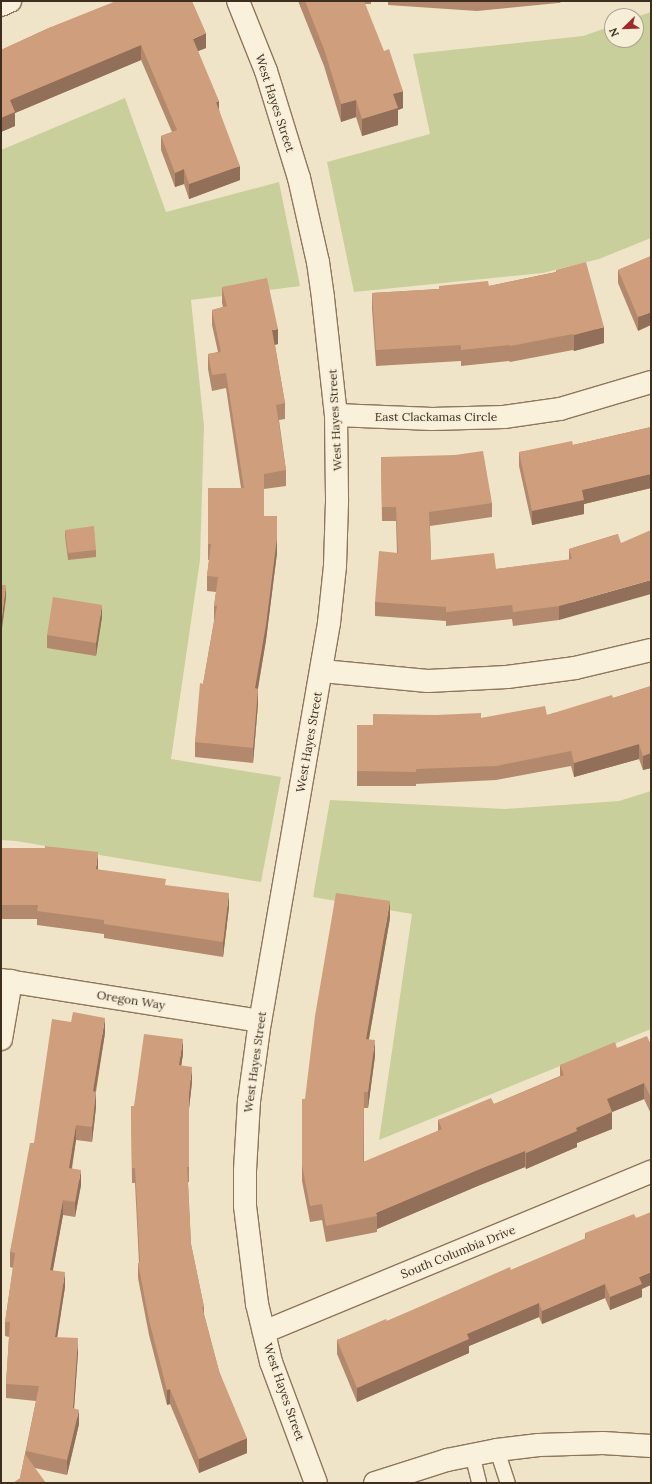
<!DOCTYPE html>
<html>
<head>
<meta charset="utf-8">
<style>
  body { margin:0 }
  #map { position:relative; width:652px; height:1484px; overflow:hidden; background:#f0e4c8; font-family:Lora,serif }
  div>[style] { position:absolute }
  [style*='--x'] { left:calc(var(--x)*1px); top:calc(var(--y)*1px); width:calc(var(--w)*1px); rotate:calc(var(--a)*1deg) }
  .green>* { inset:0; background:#c9cf9b }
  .roads { filter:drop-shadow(1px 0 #8d765c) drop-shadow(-1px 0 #8d765c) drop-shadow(0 1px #8d765c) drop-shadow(0 -1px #8d765c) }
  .service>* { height:14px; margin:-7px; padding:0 7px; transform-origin:7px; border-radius:7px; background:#faf1dc }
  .minor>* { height:22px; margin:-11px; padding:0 11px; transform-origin:11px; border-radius:11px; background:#faf1dc }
  .tertiary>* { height:22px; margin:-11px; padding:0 11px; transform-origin:11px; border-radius:11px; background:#faf1dc }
  .secondary>* { height:22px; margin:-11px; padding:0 11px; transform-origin:11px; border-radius:11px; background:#faf1dc }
  .wall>* { inset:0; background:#b2896c }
  .shaded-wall>* { inset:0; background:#916f58 }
  .building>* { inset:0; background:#cf9f7d }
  span { translate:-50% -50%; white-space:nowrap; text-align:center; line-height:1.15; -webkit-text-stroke:3.5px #f7eed8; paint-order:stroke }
  .street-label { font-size:12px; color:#3d2e20 }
  .frame { position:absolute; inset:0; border:2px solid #3d2e20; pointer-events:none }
  .north { position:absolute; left:604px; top:8px; width:40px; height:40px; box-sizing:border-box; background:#f7eed8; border:1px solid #ada18e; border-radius:50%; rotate:247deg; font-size:11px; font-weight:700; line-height:16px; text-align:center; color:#3d2e20 }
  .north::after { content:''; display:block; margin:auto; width:14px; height:18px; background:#9e2a2b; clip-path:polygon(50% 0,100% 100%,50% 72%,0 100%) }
</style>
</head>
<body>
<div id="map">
  <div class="green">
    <i style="clip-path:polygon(651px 12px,651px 238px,599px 259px,543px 273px,354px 292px,327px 162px,430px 134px,413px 54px,583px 36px,612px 26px,612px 40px,636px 40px,636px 17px)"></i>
    <i style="clip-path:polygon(125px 98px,166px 212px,279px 182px,300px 286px,191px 300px,204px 426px,200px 560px,171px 759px,281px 777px,261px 882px,16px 841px,1px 840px,1px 150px)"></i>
    <i style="clip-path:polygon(651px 791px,651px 1029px,379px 1140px,412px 914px,313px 897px,330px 800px,505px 809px,619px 801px)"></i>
  </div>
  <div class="roads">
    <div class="service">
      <i style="--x:497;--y:1450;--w:35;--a:72"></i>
      <i style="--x:472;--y:1454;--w:30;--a:76"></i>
    </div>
    <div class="minor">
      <i style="--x:336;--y:415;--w:96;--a:2.4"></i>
      <i style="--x:432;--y:419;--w:72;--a:-1.6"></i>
      <i style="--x:504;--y:417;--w:57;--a:-8.1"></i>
      <i style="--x:560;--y:409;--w:95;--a:-16.5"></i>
      <i style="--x:322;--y:671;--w:106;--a:5.4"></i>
      <i style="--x:428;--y:681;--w:79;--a:-2.9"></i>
      <i style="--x:507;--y:677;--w:69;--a:-7.5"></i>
      <i style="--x:575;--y:668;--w:78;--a:-13.3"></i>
      <i style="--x:1;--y:1039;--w:59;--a:-80.2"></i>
      <i style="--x:264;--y:1332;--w:419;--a:-22.5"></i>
    </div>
    <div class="tertiary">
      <i style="--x:238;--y:1;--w:75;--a:68.2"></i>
      <i style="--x:266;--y:71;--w:112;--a:72.9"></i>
      <i style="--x:299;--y:178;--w:86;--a:77.3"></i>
      <i style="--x:318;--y:262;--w:36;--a:82"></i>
      <i style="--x:323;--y:298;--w:118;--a:83.7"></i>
      <i style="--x:336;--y:415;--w:87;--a:89.3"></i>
      <i style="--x:337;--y:502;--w:64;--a:91.8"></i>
      <i style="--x:335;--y:566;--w:57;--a:96"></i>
      <i style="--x:329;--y:623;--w:404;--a:99.8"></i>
      <i style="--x:260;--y:1021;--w:81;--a:97.8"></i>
      <i style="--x:249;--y:1101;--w:70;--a:93.3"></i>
      <i style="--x:245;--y:1171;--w:35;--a:90"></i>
      <i style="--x:245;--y:1206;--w:99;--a:83"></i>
      <i style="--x:257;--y:1304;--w:60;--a:76.4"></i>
      <i style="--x:271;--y:1362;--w:129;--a:69.6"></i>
      <i style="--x:1;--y:5;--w:10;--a:-24"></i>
      <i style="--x:1;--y:980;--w:262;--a:9"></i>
    </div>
    <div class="secondary">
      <i style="--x:375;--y:1483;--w:76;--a:-17.7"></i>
      <i style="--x:447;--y:1460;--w:51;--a:-11.3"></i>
      <i style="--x:497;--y:1450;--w:42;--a:-6.8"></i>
      <i style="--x:539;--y:1445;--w:64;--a:-1.8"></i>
      <i style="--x:603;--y:1443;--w:48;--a:3.6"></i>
    </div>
  </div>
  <div class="wall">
    <i style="clip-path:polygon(298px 1px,371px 1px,371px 4px,365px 4px,403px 108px,398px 110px,398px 125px,362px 136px,356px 117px,341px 122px,324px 66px)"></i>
    <i style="clip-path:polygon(388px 1px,564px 1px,558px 3px,477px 11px,388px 5px)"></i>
    <i style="clip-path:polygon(51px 27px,206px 48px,198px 51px,219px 110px,240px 180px,189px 199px,184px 184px,175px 187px,161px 150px,161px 136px,172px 132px,141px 60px,15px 113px,15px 126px,1px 132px,1px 50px)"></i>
    <i style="clip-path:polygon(651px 256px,638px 331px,618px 283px,618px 270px)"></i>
    <i style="clip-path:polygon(556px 270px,604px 343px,574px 351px,573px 350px,510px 362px,509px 361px,461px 366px,461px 361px,376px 366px,372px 309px,372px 293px,489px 286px,556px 272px)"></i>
    <i style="clip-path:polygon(222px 287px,278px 344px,275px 345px,285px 403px,285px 419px,279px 420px,286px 470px,286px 486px,264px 489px,264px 516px,277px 516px,277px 553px,266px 640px,258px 689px,258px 704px,253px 763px,195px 757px,195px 742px,203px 684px,214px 621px,214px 606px,216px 592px,207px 591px,207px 576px,209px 560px,208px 560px,208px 488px,241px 488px,226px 388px,212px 391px,208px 369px,208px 354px,218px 352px,212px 325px,212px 310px,223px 307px,222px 303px)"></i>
    <i style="clip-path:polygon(651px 427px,651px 488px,584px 504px,584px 514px,532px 525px,519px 466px,519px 452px,573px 445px)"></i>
    <i style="clip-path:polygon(381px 457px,492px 503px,492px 517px,430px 526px,431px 560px,496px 569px,569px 560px,569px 549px,618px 534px,559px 620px,513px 626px,512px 619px,446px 626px,446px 621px,375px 616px,375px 602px,397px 553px,396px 521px,382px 521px)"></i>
    <i style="clip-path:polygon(65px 530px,96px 550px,96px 557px,68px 560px,65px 536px)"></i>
    <i style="clip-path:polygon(102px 617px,96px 656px,47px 648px,47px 635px)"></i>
    <i style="clip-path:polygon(651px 686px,651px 768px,643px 770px,639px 759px,574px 777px,571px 766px,496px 780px,416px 784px,416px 786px,357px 786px,357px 725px,373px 725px,481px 718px,547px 715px,613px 698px)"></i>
    <i style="clip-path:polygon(1px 848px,98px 866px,98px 870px,166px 886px,229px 907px,223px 957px,104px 938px,104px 934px,37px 925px,37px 919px,1px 919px)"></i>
    <i style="clip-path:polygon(390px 918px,369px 1039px,375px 1056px,368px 1108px,364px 1108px,364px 1162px,438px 1131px,438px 1120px,494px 1104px,560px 1076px,560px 1065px,617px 1048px,651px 1042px,651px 1114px,644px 1099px,612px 1112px,612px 1129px,577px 1143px,577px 1147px,526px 1169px,525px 1167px,480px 1185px,377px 1229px,377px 1232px,326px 1242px,322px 1220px,310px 1222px,302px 1181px,302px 1099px,305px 1099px)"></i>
    <i style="clip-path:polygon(105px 1033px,96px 1092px,96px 1107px,92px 1142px,76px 1140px,72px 1169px,81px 1185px,75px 1217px,63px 1215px,53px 1270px,65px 1287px,57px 1337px,78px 1353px,74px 1409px,79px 1424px,67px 1475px,35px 1468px,20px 1478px,36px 1401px,6px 1398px,6px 1384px,9px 1337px,5px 1336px,5px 1322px,13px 1268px,10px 1267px,10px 1252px,34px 1143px)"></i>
    <i style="clip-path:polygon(183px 1054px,181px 1066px,192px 1082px,189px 1108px,189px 1182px,188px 1182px,191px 1244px,204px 1307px,204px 1314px,219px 1371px,247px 1453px,199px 1473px,170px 1404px,167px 1405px,149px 1335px,138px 1278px,138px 1263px,139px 1263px,135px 1183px,132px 1183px,131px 1106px,134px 1106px)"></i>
    <i style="clip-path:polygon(585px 1233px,642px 1289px,642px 1297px,610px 1310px,605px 1298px,542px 1324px,539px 1317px,469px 1346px,469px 1353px,357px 1402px,337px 1354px,337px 1340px,387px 1321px,511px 1270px,585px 1239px)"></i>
  </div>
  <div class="shaded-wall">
    <i style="clip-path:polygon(558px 1px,564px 1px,558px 3px)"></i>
    <i style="clip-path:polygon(206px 33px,206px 48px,193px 53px,193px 39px)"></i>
    <i style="clip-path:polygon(141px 45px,141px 60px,15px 113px,15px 126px,1px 132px,1px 118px,10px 100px)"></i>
    <i style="clip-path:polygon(403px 91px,403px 108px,398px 110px,398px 125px,362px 136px,362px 119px,393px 94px)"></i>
    <i style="clip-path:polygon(356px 100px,356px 117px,341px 122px,341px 104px)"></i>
    <i style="clip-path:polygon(219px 101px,219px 115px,216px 102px)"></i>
    <i style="clip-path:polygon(240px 166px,240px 180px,189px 199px,189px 184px)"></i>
    <i style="clip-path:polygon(184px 169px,184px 184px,175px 187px,175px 173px)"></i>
    <i style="clip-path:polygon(651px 312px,651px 325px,638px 331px,638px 317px)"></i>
    <i style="clip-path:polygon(604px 327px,604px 343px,574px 351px,574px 335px)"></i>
    <i style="clip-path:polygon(278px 329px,278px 344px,272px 345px,272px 330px)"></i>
    <i style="clip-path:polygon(651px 474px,651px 488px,584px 504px,584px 514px,532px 525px,532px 511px,582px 490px)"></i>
    <i style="clip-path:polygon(277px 538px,277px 553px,266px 640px,255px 704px,255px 688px)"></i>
    <i style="clip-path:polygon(651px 580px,651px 594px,559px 620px,559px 606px)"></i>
    <i style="clip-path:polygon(6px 585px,6px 598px,1px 636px,1px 624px)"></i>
    <i style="clip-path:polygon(102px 605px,102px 617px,96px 656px,96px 643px)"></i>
    <i style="clip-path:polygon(258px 689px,258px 704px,253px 763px,253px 748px)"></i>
    <i style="clip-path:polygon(639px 744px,639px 759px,574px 777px,574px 763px)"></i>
    <i style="clip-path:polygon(651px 753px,651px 768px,643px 770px,643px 756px)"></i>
    <i style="clip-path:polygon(98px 852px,98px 866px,96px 884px,96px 869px)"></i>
    <i style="clip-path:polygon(229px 893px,229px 907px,223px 957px,223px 942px)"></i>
    <i style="clip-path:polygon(390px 901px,390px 918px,366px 1055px,366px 1039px)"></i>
    <i style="clip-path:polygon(105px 1018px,105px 1033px,93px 1106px,93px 1091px)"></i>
    <i style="clip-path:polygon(183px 1039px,183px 1054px,179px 1080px,179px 1065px)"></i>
    <i style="clip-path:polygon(375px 1040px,375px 1056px,368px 1108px,368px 1092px)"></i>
    <i style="clip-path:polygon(192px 1067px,192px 1082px,189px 1109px,189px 1094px)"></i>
    <i style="clip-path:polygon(644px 1083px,644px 1099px,612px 1112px,612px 1129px,577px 1143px,577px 1147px,526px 1169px,526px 1153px,576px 1128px,607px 1099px)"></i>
    <i style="clip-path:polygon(96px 1092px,96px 1107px,92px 1142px,92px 1127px)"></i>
    <i style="clip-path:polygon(76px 1125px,76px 1140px,69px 1183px,69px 1168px)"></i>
    <i style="clip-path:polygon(525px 1151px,525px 1167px,480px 1185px,377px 1229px,377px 1216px,376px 1213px,480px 1169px)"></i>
    <i style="clip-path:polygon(81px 1170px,81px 1185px,75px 1217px,75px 1202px)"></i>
    <i style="clip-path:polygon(63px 1200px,63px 1215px,50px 1285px,50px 1270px)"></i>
    <i style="clip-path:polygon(65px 1272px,65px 1287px,55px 1352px,55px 1337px)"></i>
    <i style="clip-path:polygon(651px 1272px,651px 1285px,642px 1289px,642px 1297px,610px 1310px,610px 1297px,639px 1277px)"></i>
    <i style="clip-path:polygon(605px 1284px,605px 1298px,542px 1324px,542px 1311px)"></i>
    <i style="clip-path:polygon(539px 1303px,539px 1317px,469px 1346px,469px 1353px,357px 1402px,357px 1388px,467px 1334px)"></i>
    <i style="clip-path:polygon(78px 1338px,78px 1353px,73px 1423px,73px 1408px)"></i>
    <i style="clip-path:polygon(170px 1389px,170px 1404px,167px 1405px,167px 1390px)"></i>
    <i style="clip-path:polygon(79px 1410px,79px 1424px,67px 1475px,67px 1460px)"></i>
    <i style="clip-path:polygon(247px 1438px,247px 1453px,199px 1473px,199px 1459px)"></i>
  </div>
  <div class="building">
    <i style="clip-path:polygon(116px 1px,192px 1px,206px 33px,193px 39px,219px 101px,216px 102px,240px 166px,189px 184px,184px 169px,175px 173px,161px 136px,177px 130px,141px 45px,10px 100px,15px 112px,1px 118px,1px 50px,51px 27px)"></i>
    <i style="clip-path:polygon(305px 1px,364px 1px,384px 51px,389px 49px,403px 91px,393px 94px,398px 108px,362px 119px,356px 100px,341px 104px,324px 49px)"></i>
    <i style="clip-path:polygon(651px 256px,651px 312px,638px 317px,618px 270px)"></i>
    <i style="clip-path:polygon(586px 262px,604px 327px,574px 335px,573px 334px,510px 346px,509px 345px,461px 350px,461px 345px,376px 350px,372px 293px,439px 289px,439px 286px,488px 281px,489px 286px,557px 272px,556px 270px)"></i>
    <i style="clip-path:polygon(267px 278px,278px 329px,272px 330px,285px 403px,276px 405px,286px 470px,264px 474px,264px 516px,277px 516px,277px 538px,266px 625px,255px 688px,258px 689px,253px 748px,195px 742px,200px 683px,203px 684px,217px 606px,214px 606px,218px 577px,207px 576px,211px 544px,208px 544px,208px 488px,244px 488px,226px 373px,212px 375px,208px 354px,221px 352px,212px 310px,227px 306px,222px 287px)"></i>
    <i style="clip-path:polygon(651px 427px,651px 474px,582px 490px,584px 500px,532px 511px,519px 452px,572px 441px,573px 445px)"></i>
    <i style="clip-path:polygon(483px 451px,492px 503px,429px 512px,431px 560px,494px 553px,496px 569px,572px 559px,569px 549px,618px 534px,621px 543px,651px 530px,651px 580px,559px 606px,513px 612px,512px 605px,446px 612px,446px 607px,375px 602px,379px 551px,398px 553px,396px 507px,382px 507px,381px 457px,455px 455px)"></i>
    <i style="clip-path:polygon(94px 526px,96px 550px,68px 553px,65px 530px)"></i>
    <i style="clip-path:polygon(1px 585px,6px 585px,1px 624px)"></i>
    <i style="clip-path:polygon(53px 597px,102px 605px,96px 643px,47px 635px)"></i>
    <i style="clip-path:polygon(651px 686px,651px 753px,643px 756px,639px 744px,574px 763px,571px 751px,496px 766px,416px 769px,416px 772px,357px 771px,357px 725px,373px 725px,373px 714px,436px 715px,481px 713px,481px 718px,545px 706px,547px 715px,612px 695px,613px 698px)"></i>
    <i style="clip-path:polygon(45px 846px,98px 852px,96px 869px,166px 879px,165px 885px,229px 893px,223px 942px,104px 924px,104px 920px,37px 911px,38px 905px,1px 905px,1px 848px,45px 848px)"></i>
    <i style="clip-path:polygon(336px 893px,390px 901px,366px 1039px,375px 1040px,368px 1092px,364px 1092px,363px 1162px,442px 1129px,438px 1120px,491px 1098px,494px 1104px,564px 1075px,560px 1065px,615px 1042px,617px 1048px,647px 1036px,650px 1043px,651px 1042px,651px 1098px,644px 1083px,607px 1099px,612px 1112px,576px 1128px,577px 1131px,526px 1153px,525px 1151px,480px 1169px,376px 1213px,377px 1216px,326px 1226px,322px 1204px,310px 1206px,302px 1165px,302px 1099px,305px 1099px,315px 1016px)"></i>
    <i style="clip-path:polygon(73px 1012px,105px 1018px,93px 1091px,96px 1092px,92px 1127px,76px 1125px,69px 1168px,81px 1170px,75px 1202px,63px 1200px,50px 1270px,65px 1272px,55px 1337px,78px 1338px,73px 1408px,79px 1410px,67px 1460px,26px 1451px,39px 1386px,6px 1384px,10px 1322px,5px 1322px,15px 1253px,10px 1252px,30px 1143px,34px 1143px,52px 1019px,71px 1022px)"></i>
    <i style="clip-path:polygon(144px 1034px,183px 1039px,179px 1065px,192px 1067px,189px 1094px,189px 1167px,187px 1167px,191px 1244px,204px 1307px,202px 1307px,219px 1371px,247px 1438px,199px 1459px,170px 1389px,167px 1390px,149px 1320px,138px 1263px,140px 1262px,135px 1168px,132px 1168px,131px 1106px,134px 1106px)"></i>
    <i style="clip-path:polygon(651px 1212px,651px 1272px,639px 1277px,642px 1284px,610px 1297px,605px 1284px,542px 1311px,539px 1303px,467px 1334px,469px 1339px,357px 1388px,337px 1340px,386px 1319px,387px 1321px,510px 1267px,511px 1270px,586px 1238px,585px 1233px,634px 1214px,636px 1218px)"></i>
    <i style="clip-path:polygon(25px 1454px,46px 1483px,13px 1483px,20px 1478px)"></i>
  </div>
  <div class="street-label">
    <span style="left:275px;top:103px;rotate:72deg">West Hayes Street</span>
    <span style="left:436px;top:417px">East Clackamas Circle</span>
    <span style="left:335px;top:420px;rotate:-93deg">West Hayes Street</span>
    <span style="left:309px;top:742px;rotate:-80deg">West Hayes Street</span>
    <span style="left:131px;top:1000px;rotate:9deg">Oregon Way</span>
    <span style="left:255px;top:1062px;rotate:-82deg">West Hayes Street</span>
    <span style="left:458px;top:1252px;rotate:-22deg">South Columbia Drive</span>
    <span style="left:284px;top:1392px;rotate:71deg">West Hayes Street</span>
  </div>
  <div class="frame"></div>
  <div class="north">N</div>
</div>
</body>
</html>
